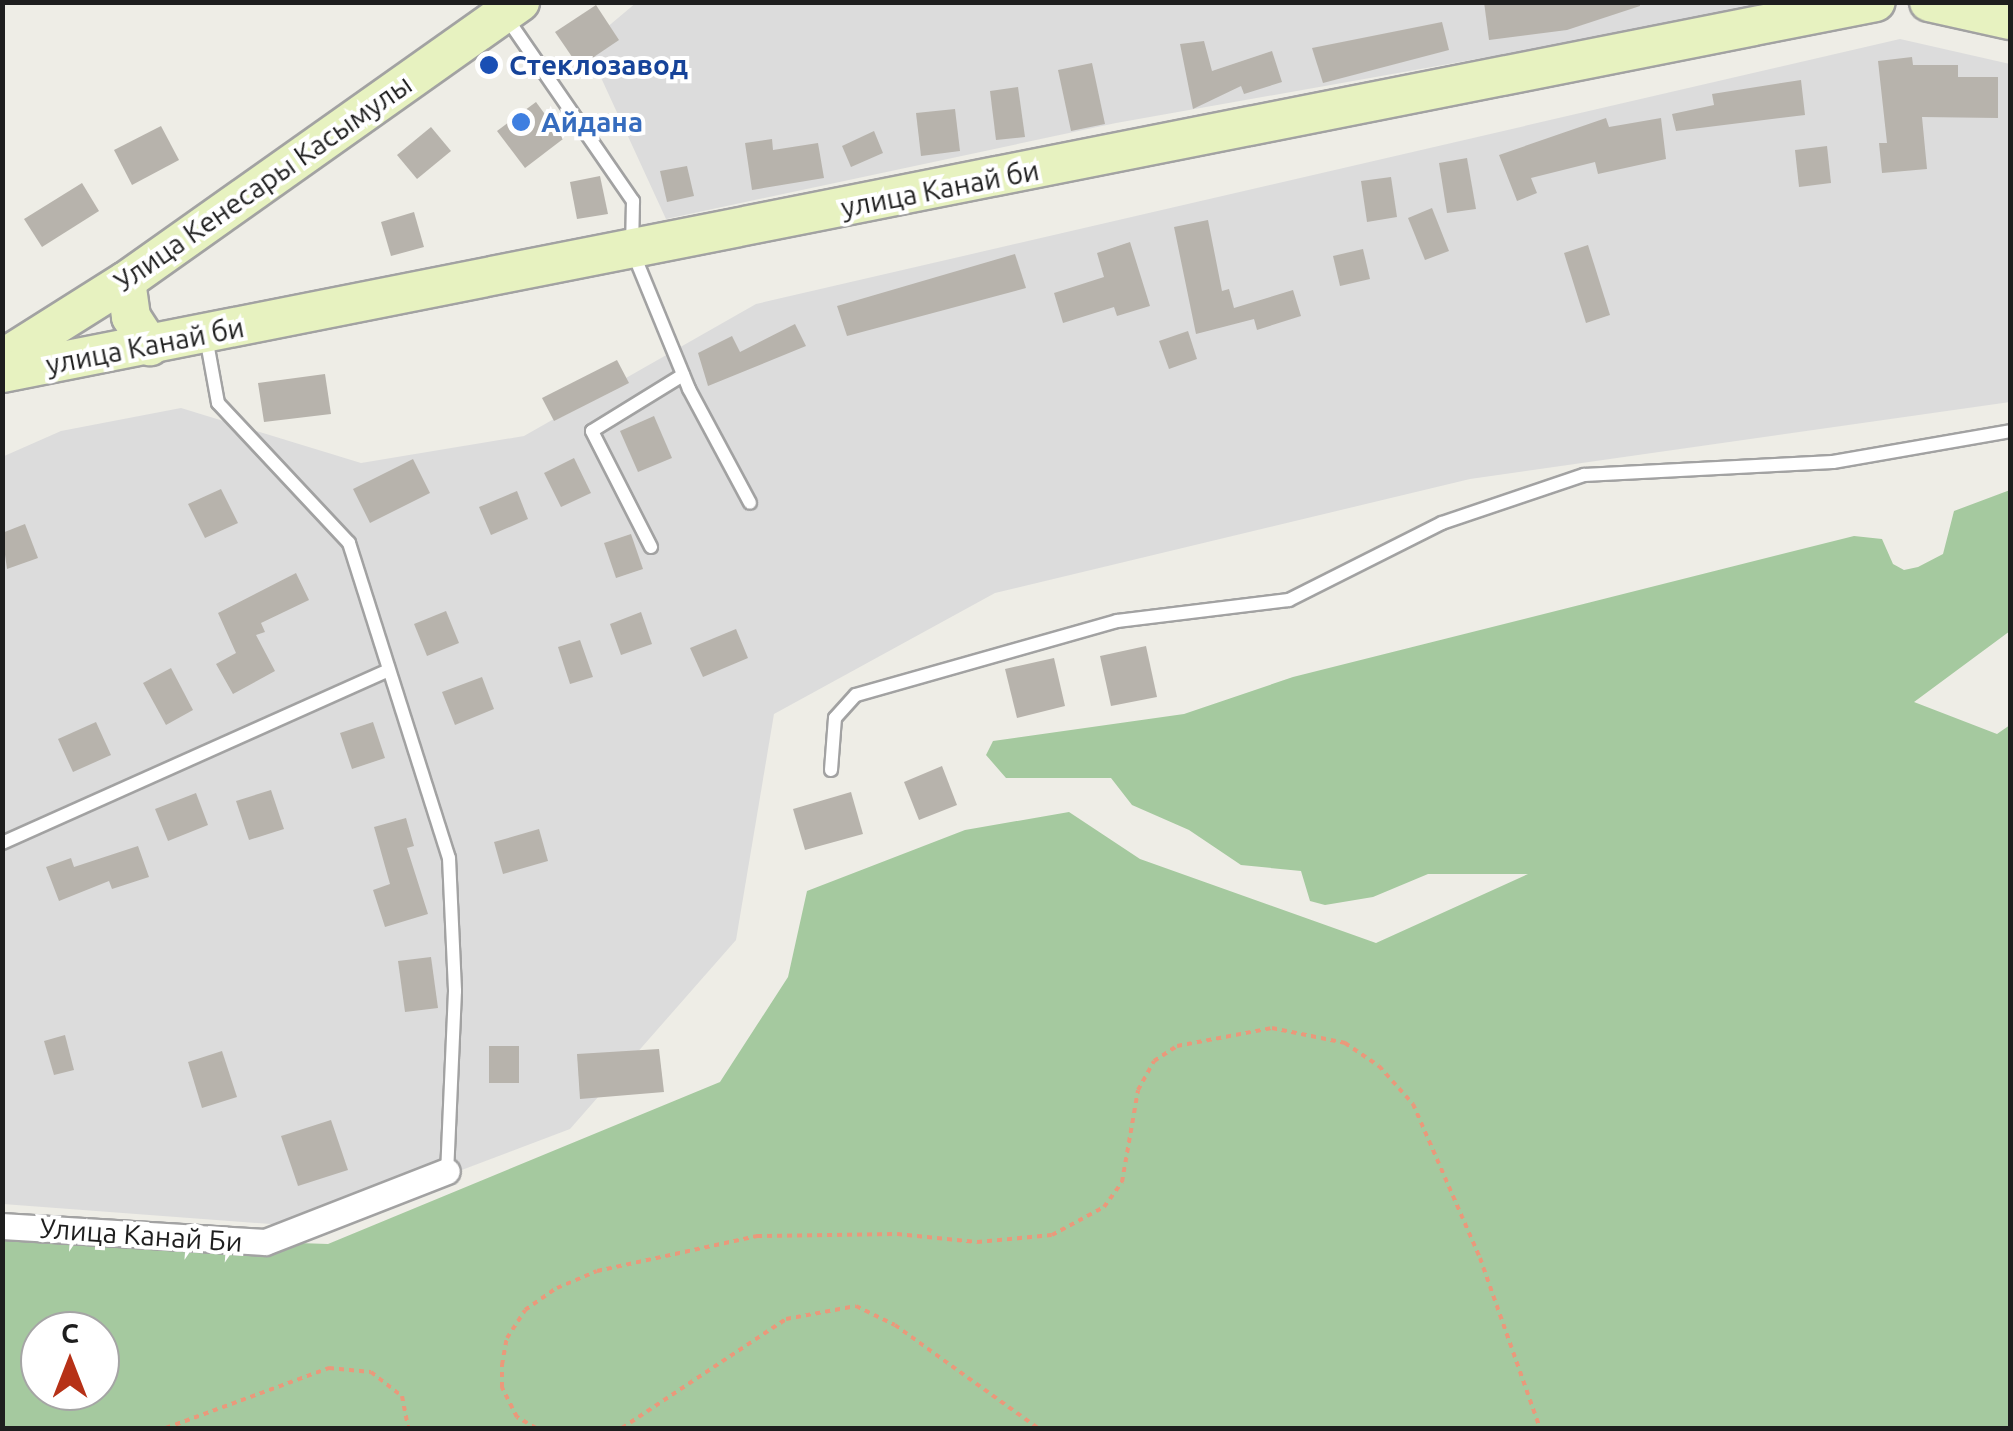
<!DOCTYPE html>
<html>
<head>
<meta charset="utf-8">
<style>
  body { margin:0 }
  #map { position:relative; width:2013px; height:1431px; overflow:hidden; background:#eeede6; font-family:Ubuntu,sans-serif }
  div>[style] { position:absolute }
  [style*='--x'] { left:calc(var(--x)*1px); top:calc(var(--y)*1px); width:calc(var(--w)*1px); rotate:calc(var(--a)*1deg) }
  .residential>* { inset:0; background:#dcdcdc }
  .forest>* { inset:0; background:#a5c99f }
  .building>* { inset:0; background:#b7b3ac }
  .path>* { height:4px; margin-top:-2px; transform-origin:0; background:repeating-linear-gradient(90deg,#ea997b 0 5px,transparent 0 10px) }
  .roads { filter:drop-shadow(2px 0 #a2a2a2) drop-shadow(-2px 0 #a2a2a2) drop-shadow(0 2px #a2a2a2) drop-shadow(0 -2px #a2a2a2) }
  .lane>* { height:12px; margin:-6px; padding:0 6px; transform-origin:6px; border-radius:6px; background:#fff }
  .street>* { height:25px; margin:-12.5px; padding:0 12.5px; transform-origin:12.5px; border-radius:12.5px; background:#fff }
  .secondary>* { height:38px; margin:-19px; padding:0 19px; transform-origin:19px; border-radius:19px; background:#e7f2c0 }
  .dots>* { width:28px; height:28px; translate:-50% -50%; box-sizing:border-box; border:5px solid #fff; border-radius:50% }
  span { translate:-50% -50%; white-space:nowrap; text-align:center; line-height:1.15; -webkit-text-stroke:8px #fff; paint-order:stroke }
  .transit-label { font-size:28px; color:#164399; font-weight:700 }
  .left { translate:0 -50%; text-align:left }
  .shop-label { font-size:28px; color:#366cbe; font-weight:700 }
  .street-label { font-size:28px; color:#1e1e1e }
  .frame { position:absolute; inset:0; border:5px solid #1e1e1e; pointer-events:none }
  .north { position:absolute; left:20px; top:1311px; width:100px; height:100px; box-sizing:border-box; background:#fff; border:2px solid #a5a5a5; border-radius:50%; rotate:0deg; font-size:28px; font-weight:700; line-height:40px; text-align:center; color:#1e1e1e }
  .north::after { content:''; display:block; margin:auto; width:35px; height:45px; background:#b63117; clip-path:polygon(50% 0,100% 100%,50% 72%,0 100%) }
</style>
</head>
<body>
<div id="map">
  <div class="residential">
    <i style="clip-path:polygon(637px 2px,1792px 3px,1116px 123px,666px 219px,586px 45px)"></i>
    <i style="clip-path:polygon(1900px 39px,2010px 64px,2010px 402px,1470px 479px,995px 593px,774px 714px,736px 940px,570px 1129px,311px 1227px,3px 1204px,2px 457px,61px 431px,181px 408px,361px 463px,524px 436px,756px 304px)"></i>
  </div>
  <div class="forest">
    <i style="clip-path:polygon(evenodd,2010px 490px,2010px 631px,1914px 702px,1997px 734px,2010px 725px,2010px 1428px,3px 1428px,3px 1233px,328px 1244px,720px 1082px,788px 977px,807px 891px,965px 830px,1069px 812px,1140px 859px,1376px 943px,1528px 874px,1428px 874px,1373px 897px,1325px 905px,1310px 901px,1301px 871px,1241px 865px,1189px 830px,1132px 805px,1111px 778px,1006px 778px,986px 755px,993px 741px,1184px 714px,1293px 677px,1854px 536px,1882px 539px,1893px 564px,1904px 570px,1918px 567px,1943px 554px,1954px 511px,2010px 490px,40px 1331px,100px 1331px,100px 1391px,40px 1391px,40px 1331px)"></i>
  </div>
  <div class="building">
    <i style="clip-path:polygon(1484px 2px,1640px 2px,1640px 6px,1567px 30px,1489px 40px)"></i>
    <i style="clip-path:polygon(596px 5px,619px 40px,579px 67px,555px 32px)"></i>
    <i style="clip-path:polygon(1442px 22px,1449px 50px,1323px 83px,1312px 48px)"></i>
    <i style="clip-path:polygon(1204px 41px,1212px 71px,1272px 51px,1282px 82px,1244px 94px,1241px 86px,1193px 109px,1180px 44px)"></i>
    <i style="clip-path:polygon(1912px 57px,1913px 65px,1958px 65px,1958px 77px,1998px 77px,1998px 118px,1922px 117px,1927px 169px,1882px 173px,1879px 143px,1887px 143px,1878px 61px)"></i>
    <i style="clip-path:polygon(1092px 63px,1105px 124px,1071px 131px,1058px 70px)"></i>
    <i style="clip-path:polygon(1801px 80px,1805px 115px,1676px 131px,1672px 114px,1714px 105px,1712px 94px)"></i>
    <i style="clip-path:polygon(1018px 87px,1025px 137px,996px 140px,990px 91px)"></i>
    <i style="clip-path:polygon(536px 102px,563px 139px,525px 168px,497px 131px)"></i>
    <i style="clip-path:polygon(955px 109px,960px 151px,921px 156px,916px 113px)"></i>
    <i style="clip-path:polygon(1606px 118px,1609px 127px,1661px 118px,1666px 159px,1598px 174px,1595px 162px,1531px 178px,1537px 193px,1517px 201px,1499px 155px)"></i>
    <i style="clip-path:polygon(161px 126px,179px 160px,132px 185px,114px 150px)"></i>
    <i style="clip-path:polygon(431px 127px,451px 151px,417px 179px,397px 155px)"></i>
    <i style="clip-path:polygon(874px 131px,883px 153px,851px 167px,842px 146px)"></i>
    <i style="clip-path:polygon(772px 139px,773px 150px,818px 143px,824px 178px,752px 190px,745px 143px)"></i>
    <i style="clip-path:polygon(1827px 146px,1831px 183px,1799px 187px,1795px 150px)"></i>
    <i style="clip-path:polygon(1467px 158px,1476px 209px,1447px 213px,1439px 163px)"></i>
    <i style="clip-path:polygon(687px 166px,694px 196px,667px 202px,660px 171px)"></i>
    <i style="clip-path:polygon(600px 176px,608px 214px,577px 219px,570px 182px)"></i>
    <i style="clip-path:polygon(1391px 177px,1397px 217px,1367px 222px,1361px 181px)"></i>
    <i style="clip-path:polygon(82px 183px,99px 211px,42px 247px,24px 219px)"></i>
    <i style="clip-path:polygon(1432px 208px,1449px 251px,1425px 260px,1408px 218px)"></i>
    <i style="clip-path:polygon(414px 212px,424px 247px,391px 256px,381px 222px)"></i>
    <i style="clip-path:polygon(1208px 220px,1222px 291px,1229px 289px,1234px 308px,1293px 290px,1301px 316px,1257px 330px,1254px 319px,1196px 334px,1174px 227px)"></i>
    <i style="clip-path:polygon(1130px 242px,1150px 306px,1117px 316px,1114px 307px,1063px 323px,1054px 293px,1104px 277px,1097px 253px)"></i>
    <i style="clip-path:polygon(1588px 245px,1610px 315px,1586px 323px,1564px 253px)"></i>
    <i style="clip-path:polygon(1363px 249px,1370px 279px,1340px 286px,1333px 256px)"></i>
    <i style="clip-path:polygon(1015px 254px,1026px 288px,847px 336px,837px 306px)"></i>
    <i style="clip-path:polygon(795px 324px,806px 346px,708px 386px,698px 353px,732px 336px,740px 352px)"></i>
    <i style="clip-path:polygon(1188px 331px,1197px 359px,1169px 369px,1159px 341px)"></i>
    <i style="clip-path:polygon(617px 360px,629px 383px,554px 421px,542px 398px)"></i>
    <i style="clip-path:polygon(325px 374px,331px 414px,264px 422px,258px 383px)"></i>
    <i style="clip-path:polygon(654px 416px,672px 458px,638px 472px,620px 431px)"></i>
    <i style="clip-path:polygon(574px 458px,591px 493px,561px 507px,544px 473px)"></i>
    <i style="clip-path:polygon(413px 459px,430px 493px,370px 523px,353px 489px)"></i>
    <i style="clip-path:polygon(221px 489px,238px 523px,205px 538px,188px 504px)"></i>
    <i style="clip-path:polygon(517px 491px,528px 519px,491px 535px,479px 507px)"></i>
    <i style="clip-path:polygon(25px 524px,38px 558px,7px 569px,2px 533px)"></i>
    <i style="clip-path:polygon(631px 534px,643px 569px,616px 578px,604px 543px)"></i>
    <i style="clip-path:polygon(296px 573px,309px 600px,261px 623px,265px 632px,256px 635px,275px 671px,233px 694px,216px 664px,236px 653px,218px 613px)"></i>
    <i style="clip-path:polygon(446px 611px,459px 643px,427px 656px,414px 624px)"></i>
    <i style="clip-path:polygon(641px 612px,652px 644px,621px 655px,610px 624px)"></i>
    <i style="clip-path:polygon(736px 629px,748px 658px,703px 677px,690px 648px)"></i>
    <i style="clip-path:polygon(580px 640px,593px 677px,570px 684px,558px 647px)"></i>
    <i style="clip-path:polygon(1146px 646px,1157px 697px,1111px 706px,1100px 656px)"></i>
    <i style="clip-path:polygon(1054px 658px,1065px 706px,1017px 718px,1005px 669px)"></i>
    <i style="clip-path:polygon(171px 668px,193px 710px,166px 725px,143px 683px)"></i>
    <i style="clip-path:polygon(482px 677px,494px 709px,455px 725px,442px 692px)"></i>
    <i style="clip-path:polygon(96px 722px,111px 755px,73px 772px,58px 739px)"></i>
    <i style="clip-path:polygon(373px 722px,385px 758px,352px 769px,340px 733px)"></i>
    <i style="clip-path:polygon(942px 766px,957px 805px,919px 820px,904px 782px)"></i>
    <i style="clip-path:polygon(271px 790px,284px 829px,249px 840px,236px 801px)"></i>
    <i style="clip-path:polygon(851px 792px,863px 834px,805px 850px,793px 809px)"></i>
    <i style="clip-path:polygon(196px 793px,208px 825px,168px 841px,155px 809px)"></i>
    <i style="clip-path:polygon(406px 818px,414px 846px,407px 848px,428px 914px,385px 927px,373px 890px,390px 884px,374px 827px)"></i>
    <i style="clip-path:polygon(539px 829px,548px 861px,503px 874px,494px 842px)"></i>
    <i style="clip-path:polygon(138px 846px,149px 877px,112px 889px,109px 881px,59px 901px,46px 867px,71px 858px,74px 867px)"></i>
    <i style="clip-path:polygon(431px 957px,438px 1008px,405px 1012px,398px 961px)"></i>
    <i style="clip-path:polygon(65px 1035px,74px 1070px,54px 1075px,44px 1041px)"></i>
    <i style="clip-path:polygon(489px 1046px,519px 1046px,519px 1083px,489px 1083px)"></i>
    <i style="clip-path:polygon(659px 1049px,664px 1092px,580px 1099px,577px 1054px)"></i>
    <i style="clip-path:polygon(222px 1051px,237px 1097px,202px 1108px,188px 1062px)"></i>
    <i style="clip-path:polygon(331px 1120px,348px 1170px,298px 1186px,281px 1136px)"></i>
  </div>
  <div class="path">
    <i style="--x:166;--y:1428;--w:174;--a:-20.2"></i>
    <i style="--x:329;--y:1368;--w:42;--a:5.4"></i>
    <i style="--x:371;--y:1372;--w:39;--a:38"></i>
    <i style="--x:402;--y:1396;--w:33;--a:79"></i>
    <i style="--x:536;--y:1428;--w:22;--a:-150"></i>
    <i style="--x:517;--y:1417;--w:34;--a:-117"></i>
    <i style="--x:502;--y:1387;--w:22;--a:-90"></i>
    <i style="--x:502;--y:1365;--w:27;--a:-80"></i>
    <i style="--x:507;--y:1338;--w:33;--a:-57"></i>
    <i style="--x:525;--y:1310;--w:39;--a:-35"></i>
    <i style="--x:557;--y:1288;--w:43;--a:-23"></i>
    <i style="--x:597;--y:1271;--w:164;--a:-12.3"></i>
    <i style="--x:757;--y:1236;--w:140;--a:-0.8"></i>
    <i style="--x:897;--y:1234;--w:80;--a:5.7"></i>
    <i style="--x:977;--y:1242;--w:75;--a:-5.3"></i>
    <i style="--x:1052;--y:1235;--w:59;--a:-28.3"></i>
    <i style="--x:1104;--y:1207;--w:31;--a:-54"></i>
    <i style="--x:1122;--y:1182;--w:93;--a:-80.1"></i>
    <i style="--x:1138;--y:1090;--w:33;--a:-61"></i>
    <i style="--x:1154;--y:1061;--w:27;--a:-33"></i>
    <i style="--x:1177;--y:1046;--w:97;--a:-10.7"></i>
    <i style="--x:1272;--y:1028;--w:75;--a:11.6"></i>
    <i style="--x:1345;--y:1043;--w:41;--a:34.1"></i>
    <i style="--x:1379;--y:1066;--w:51;--a:48.2"></i>
    <i style="--x:1413;--y:1104;--w:168;--a:66.5"></i>
    <i style="--x:1480;--y:1258;--w:180;--a:70.6"></i>
    <i style="--x:622;--y:1428;--w:197;--a:-33.6"></i>
    <i style="--x:786;--y:1319;--w:71;--a:-10.5"></i>
    <i style="--x:856;--y:1306;--w:43;--a:26"></i>
    <i style="--x:895;--y:1325;--w:176;--a:35.8"></i>
  </div>
  <div class="roads">
    <div class="lane">
      <i style="--x:506;--y:17;--w:224;--a:55.4"></i>
      <i style="--x:633;--y:201;--w:49;--a:91.2"></i>
      <i style="--x:632;--y:250;--w:150;--a:67.7"></i>
      <i style="--x:689;--y:389;--w:129;--a:61.8"></i>
      <i style="--x:206;--y:337;--w:67;--a:79.7"></i>
      <i style="--x:218;--y:403;--w:192;--a:46.9"></i>
      <i style="--x:349;--y:543;--w:330;--a:72.4"></i>
      <i style="--x:449;--y:858;--w:133;--a:87.4"></i>
      <i style="--x:455;--y:991;--w:180;--a:92.5"></i>
      <i style="--x:651;--y:547;--w:130;--a:-117"></i>
      <i style="--x:592;--y:431;--w:107;--a:-31.6"></i>
      <i style="--x:831;--y:770;--w:52;--a:-85.6"></i>
      <i style="--x:835;--y:718;--w:31;--a:-48"></i>
      <i style="--x:856;--y:695;--w:271;--a:-15.8"></i>
      <i style="--x:1117;--y:621;--w:173;--a:-7"></i>
      <i style="--x:1289;--y:600;--w:171;--a:-26.7"></i>
      <i style="--x:1442;--y:523;--w:150;--a:-18.7"></i>
      <i style="--x:1584;--y:475;--w:249;--a:-3"></i>
      <i style="--x:1833;--y:462;--w:180;--a:-9.9"></i>
      <i style="--x:2;--y:843;--w:419;--a:-24.1"></i>
    </div>
    <div class="street">
      <i style="--x:2;--y:1226;--w:263;--a:3.5"></i>
      <i style="--x:265;--y:1242;--w:195;--a:-21.3"></i>
    </div>
    <div class="secondary">
      <i style="--x:1929;--y:2;--w:83;--a:12.5"></i>
      <i style="--x:126;--y:281;--w:36;--a:82"></i>
      <i style="--x:131;--y:317;--w:35;--a:57"></i>
      <i style="--x:2;--y:359;--w:146;--a:-32.2"></i>
      <i style="--x:126;--y:281;--w:483;--a:-35.3"></i>
      <i style="--x:2;--y:373;--w:1910;--a:-11.2"></i>
    </div>
  </div>
  <div class="dots">
    <i style="left:489px;top:65px;background:#1a4fb4"></i>
    <i style="left:521px;top:122px;background:#3f7fe0"></i>
  </div>
  <div class="transit-label">
    <span class="left" style="left:509px;top:65px">Стеклозавод</span>
  </div>
  <div class="shop-label">
    <span class="left" style="left:541px;top:122px">Айдана</span>
  </div>
  <div class="street-label">
    <span style="left:263px;top:183px;rotate:-35deg">Улица Кенесары Касымулы</span>
    <span style="left:940px;top:189px;rotate:-11deg">улица Канай би</span>
    <span style="left:145px;top:346px;rotate:-11deg">улица Канай би</span>
    <span style="left:141px;top:1235px;rotate:4deg">Улица Канай Би</span>
  </div>
  <div class="frame"></div>
  <div class="north">С</div>
</div>
</body>
</html>
